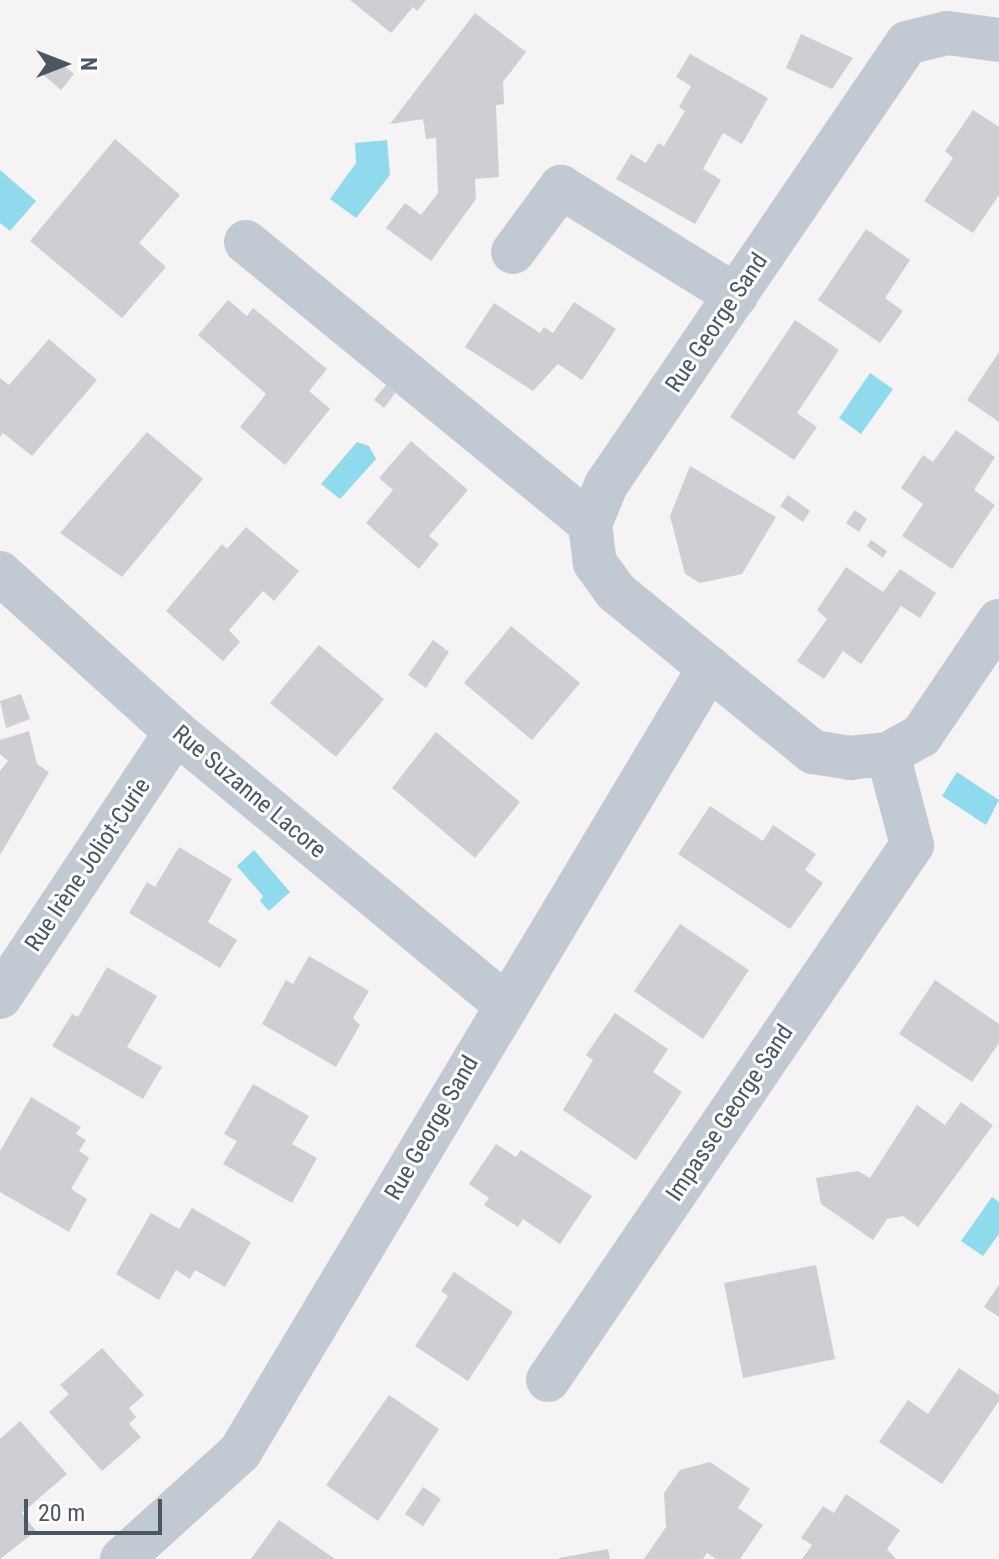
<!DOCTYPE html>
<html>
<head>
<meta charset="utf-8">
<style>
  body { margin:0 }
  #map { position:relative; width:999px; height:1559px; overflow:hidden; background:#f5f3f3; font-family:"Roboto Condensed",sans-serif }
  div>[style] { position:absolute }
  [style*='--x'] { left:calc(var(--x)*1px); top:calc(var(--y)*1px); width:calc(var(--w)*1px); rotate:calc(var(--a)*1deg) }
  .water>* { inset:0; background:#90daee }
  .building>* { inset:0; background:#cdcfd5 }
  .minor>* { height:44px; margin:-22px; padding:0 22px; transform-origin:22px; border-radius:22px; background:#c1cad2 }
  span { translate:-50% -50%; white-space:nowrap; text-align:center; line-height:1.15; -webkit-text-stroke:6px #fff; paint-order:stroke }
  .street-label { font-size:24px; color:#4a5661 }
  .north { position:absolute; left:24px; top:24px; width:80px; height:80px; -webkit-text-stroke:6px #fff; paint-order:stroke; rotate:90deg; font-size:22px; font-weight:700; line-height:32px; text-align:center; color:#4a5661 }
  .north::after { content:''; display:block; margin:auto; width:28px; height:36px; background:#4a5661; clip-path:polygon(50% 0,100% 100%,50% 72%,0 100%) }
  .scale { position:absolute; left:24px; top:1499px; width:138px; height:36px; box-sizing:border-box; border:4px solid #4a5661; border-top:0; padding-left:10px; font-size:24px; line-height:28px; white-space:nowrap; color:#4a5661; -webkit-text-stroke:6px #fff; paint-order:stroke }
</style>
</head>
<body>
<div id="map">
  <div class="water">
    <i style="clip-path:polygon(387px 140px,390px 175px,356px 218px,330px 199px,356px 163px,355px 143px)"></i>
    <i style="clip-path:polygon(0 170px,36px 201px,10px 231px,0 223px)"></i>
    <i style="clip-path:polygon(870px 373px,893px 389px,861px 434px,839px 418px)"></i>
    <i style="clip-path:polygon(357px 442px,369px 446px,376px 459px,340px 499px,321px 484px)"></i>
    <i style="clip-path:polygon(957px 772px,999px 800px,986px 825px,942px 796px)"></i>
    <i style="clip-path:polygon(254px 850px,290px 892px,269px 911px,260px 901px,263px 896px,237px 866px)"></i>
    <i style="clip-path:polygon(992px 1197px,999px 1202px,999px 1234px,983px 1256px,961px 1241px)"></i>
  </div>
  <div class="building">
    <i style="clip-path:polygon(350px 0,426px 0,417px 11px,413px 7px,391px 33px)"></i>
    <i style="clip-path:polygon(475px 13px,526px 52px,503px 82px,504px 104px,496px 105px,499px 177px,475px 179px,476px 199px,431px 261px,386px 228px,405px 203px,421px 215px,438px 193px,436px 138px,426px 139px,423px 119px,390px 124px)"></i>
    <i style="clip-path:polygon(801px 34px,853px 58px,832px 89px,786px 68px)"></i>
    <i style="clip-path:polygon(690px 54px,768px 98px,742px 144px,723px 133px,703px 169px,721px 180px,695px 224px,616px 179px,631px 154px,646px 163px,658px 143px,664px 146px,685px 111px,679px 107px,691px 86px,676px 77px)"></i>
    <i style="clip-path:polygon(56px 59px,74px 74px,61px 90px,42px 74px)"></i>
    <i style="clip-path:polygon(973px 110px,999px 127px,999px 195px,973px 233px,924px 201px,953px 158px,945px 151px)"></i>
    <i style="clip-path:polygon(115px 139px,180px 195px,139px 243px,166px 267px,122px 318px,30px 241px)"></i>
    <i style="clip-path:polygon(866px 229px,910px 260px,885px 298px,903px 311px,880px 343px,818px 300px)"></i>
    <i style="clip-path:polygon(228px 300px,247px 316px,253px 308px,327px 369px,309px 391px,330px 409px,285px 465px,240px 427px,266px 394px,198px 335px)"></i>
    <i style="clip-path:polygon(574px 302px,616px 329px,582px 380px,558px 364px,533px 391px,465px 347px,494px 303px,540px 333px,544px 327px,553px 333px)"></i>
    <i style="clip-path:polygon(795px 320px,839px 350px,797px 413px,817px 427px,794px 460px,730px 417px)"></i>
    <i style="clip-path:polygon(49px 339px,97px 380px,32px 456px,3px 433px,0 437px,0 378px,9px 385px)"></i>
    <i style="clip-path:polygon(999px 352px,999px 422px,967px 400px)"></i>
    <i style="clip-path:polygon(386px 385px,396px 392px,384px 408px,374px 400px)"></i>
    <i style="clip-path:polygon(956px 430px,995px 457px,974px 490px,995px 505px,952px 569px,902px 536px,923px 504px,901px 488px,923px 455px,933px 462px)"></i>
    <i style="clip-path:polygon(147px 432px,203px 479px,122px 577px,60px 533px)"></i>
    <i style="clip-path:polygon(411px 441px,468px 490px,429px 536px,439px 544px,419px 569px,366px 523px,393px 490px,379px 478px)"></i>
    <i style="clip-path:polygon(690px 466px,776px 517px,742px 574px,700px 583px,685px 574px,670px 516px)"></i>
    <i style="clip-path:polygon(788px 495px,810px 511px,803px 522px,780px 506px)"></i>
    <i style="clip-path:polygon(855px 510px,867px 519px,859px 532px,846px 523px)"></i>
    <i style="clip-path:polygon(246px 527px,299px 571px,274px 601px,263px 591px,229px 630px,240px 642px,223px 661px,166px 611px,222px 544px,227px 549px)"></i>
    <i style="clip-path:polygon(871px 540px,887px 551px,883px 558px,867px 546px)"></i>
    <i style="clip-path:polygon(846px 567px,883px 592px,900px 569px,936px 593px,920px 618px,901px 606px,861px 664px,843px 651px,824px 679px,797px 661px,827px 619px,817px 610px)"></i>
    <i style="clip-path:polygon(511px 626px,580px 683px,532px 740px,464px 683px)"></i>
    <i style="clip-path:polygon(433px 640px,449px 652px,426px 688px,408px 675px)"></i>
    <i style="clip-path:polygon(319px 645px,384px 699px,336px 757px,270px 703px)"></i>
    <i style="clip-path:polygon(21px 694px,30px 719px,6px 728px,0 701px)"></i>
    <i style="clip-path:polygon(29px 731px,37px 764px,49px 772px,0 855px,0 771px,8px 761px,0 754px,0 740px)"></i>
    <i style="clip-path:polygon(436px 732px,520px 802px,475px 858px,392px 788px)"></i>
    <i style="clip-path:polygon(710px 806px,763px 841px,773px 825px,816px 854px,805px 870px,823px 883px,790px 929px,678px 854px)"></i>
    <i style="clip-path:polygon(179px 847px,232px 879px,208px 922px,237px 940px,220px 968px,129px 913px,147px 882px,155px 887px)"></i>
    <i style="clip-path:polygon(680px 924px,749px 970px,703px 1039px,634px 991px)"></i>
    <i style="clip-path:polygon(309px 956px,369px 991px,353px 1018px,360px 1025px,336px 1067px,262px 1024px,286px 980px,293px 984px)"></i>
    <i style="clip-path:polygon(107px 967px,157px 996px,127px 1047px,162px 1067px,143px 1099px,52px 1046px,72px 1014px,78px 1017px)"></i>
    <i style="clip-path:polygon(935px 980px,999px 1024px,999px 1043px,972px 1082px,899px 1034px)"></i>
    <i style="clip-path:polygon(615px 1013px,668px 1049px,653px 1072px,682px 1092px,636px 1160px,563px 1110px,593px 1060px,586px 1055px)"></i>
    <i style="clip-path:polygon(253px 1084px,309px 1116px,292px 1144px,317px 1158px,292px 1203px,223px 1164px,237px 1141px,224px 1134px)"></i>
    <i style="clip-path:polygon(31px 1097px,81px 1127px,76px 1134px,86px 1140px,79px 1151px,89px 1158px,71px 1189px,87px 1199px,69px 1232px,0 1192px,0 1151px)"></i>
    <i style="clip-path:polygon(961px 1102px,993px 1125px,918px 1227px,903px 1216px,887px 1219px,873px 1240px,821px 1204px,816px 1178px,858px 1171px,870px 1178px,917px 1105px,945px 1125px)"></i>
    <i style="clip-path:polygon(496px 1144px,516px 1157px,521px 1150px,592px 1196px,560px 1244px,523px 1219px,518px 1227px,484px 1205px,489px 1198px,469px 1184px)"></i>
    <i style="clip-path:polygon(192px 1208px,251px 1242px,225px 1287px,195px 1270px,190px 1279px,176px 1270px,159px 1300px,116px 1274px,151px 1213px,179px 1229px)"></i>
    <i style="clip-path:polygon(816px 1265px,835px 1359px,743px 1378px,724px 1283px)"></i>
    <i style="clip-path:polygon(454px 1272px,513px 1312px,468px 1381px,415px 1346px,448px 1296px,441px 1291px)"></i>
    <i style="clip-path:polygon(999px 1285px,999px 1317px,984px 1307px)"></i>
    <i style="clip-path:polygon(102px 1348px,144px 1395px,129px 1408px,136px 1417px,129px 1424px,141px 1437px,102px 1471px,49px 1412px,69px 1394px,60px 1385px)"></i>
    <i style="clip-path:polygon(959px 1368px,999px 1395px,999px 1401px,942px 1484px,879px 1442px,908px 1400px,928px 1414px)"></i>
    <i style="clip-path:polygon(389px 1395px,439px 1429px,378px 1521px,326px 1485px)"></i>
    <i style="clip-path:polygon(20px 1421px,67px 1474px,22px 1513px,36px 1531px,0 1559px,0 1439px)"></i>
    <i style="clip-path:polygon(710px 1462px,750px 1489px,738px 1508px,763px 1525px,740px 1559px,716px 1559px,707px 1553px,703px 1559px,644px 1559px,666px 1527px,664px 1493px,680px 1470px)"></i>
    <i style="clip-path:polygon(423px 1487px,441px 1499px,423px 1526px,405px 1514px)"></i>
    <i style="clip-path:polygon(846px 1494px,900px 1530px,887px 1549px,896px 1559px,802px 1559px,812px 1545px,801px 1538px,823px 1506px,834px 1513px)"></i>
    <i style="clip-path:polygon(279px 1520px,335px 1559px,251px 1559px)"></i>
    <i style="clip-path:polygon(608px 1549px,610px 1559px,559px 1559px,559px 1558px)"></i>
  </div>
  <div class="minor">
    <i style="--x:999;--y:40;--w:52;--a:-172.3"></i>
    <i style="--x:947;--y:33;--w:41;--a:166"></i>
    <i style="--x:907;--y:43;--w:535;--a:124.25"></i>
    <i style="--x:606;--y:485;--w:42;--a:112.3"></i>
    <i style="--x:590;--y:524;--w:39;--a:83"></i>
    <i style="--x:595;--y:563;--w:36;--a:54"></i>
    <i style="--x:616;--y:592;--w:254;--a:39.1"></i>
    <i style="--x:813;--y:752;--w:36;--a:9"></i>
    <i style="--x:849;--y:758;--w:39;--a:-6"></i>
    <i style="--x:888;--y:754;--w:38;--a:-29"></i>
    <i style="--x:921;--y:736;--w:139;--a:-55.9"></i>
    <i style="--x:246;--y:242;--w:445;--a:39.3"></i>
    <i style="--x:513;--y:252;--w:81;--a:-53.6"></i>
    <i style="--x:561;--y:187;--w:206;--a:31.9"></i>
    <i style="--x:0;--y:573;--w:237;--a:42.1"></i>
    <i style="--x:176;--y:732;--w:425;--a:39.6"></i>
    <i style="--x:0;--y:997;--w:318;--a:-56.4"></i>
    <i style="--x:548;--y:1380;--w:647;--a:-55.77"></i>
    <i style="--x:912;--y:845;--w:94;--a:-104.8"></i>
    <i style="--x:122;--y:1559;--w:159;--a:-42.2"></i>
    <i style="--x:240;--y:1452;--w:914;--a:-59.11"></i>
  </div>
  <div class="street-label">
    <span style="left:717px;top:323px;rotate:-56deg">Rue George Sand</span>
    <span style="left:249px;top:792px;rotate:40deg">Rue Suzanne Lacore</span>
    <span style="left:88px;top:865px;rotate:-56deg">Rue Irène Joliot-Curie</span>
    <span style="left:730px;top:1113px;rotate:-56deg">Impasse George Sand</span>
    <span style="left:432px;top:1128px;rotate:-60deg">Rue George Sand</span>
  </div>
  <div class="north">N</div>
  <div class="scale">20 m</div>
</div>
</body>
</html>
